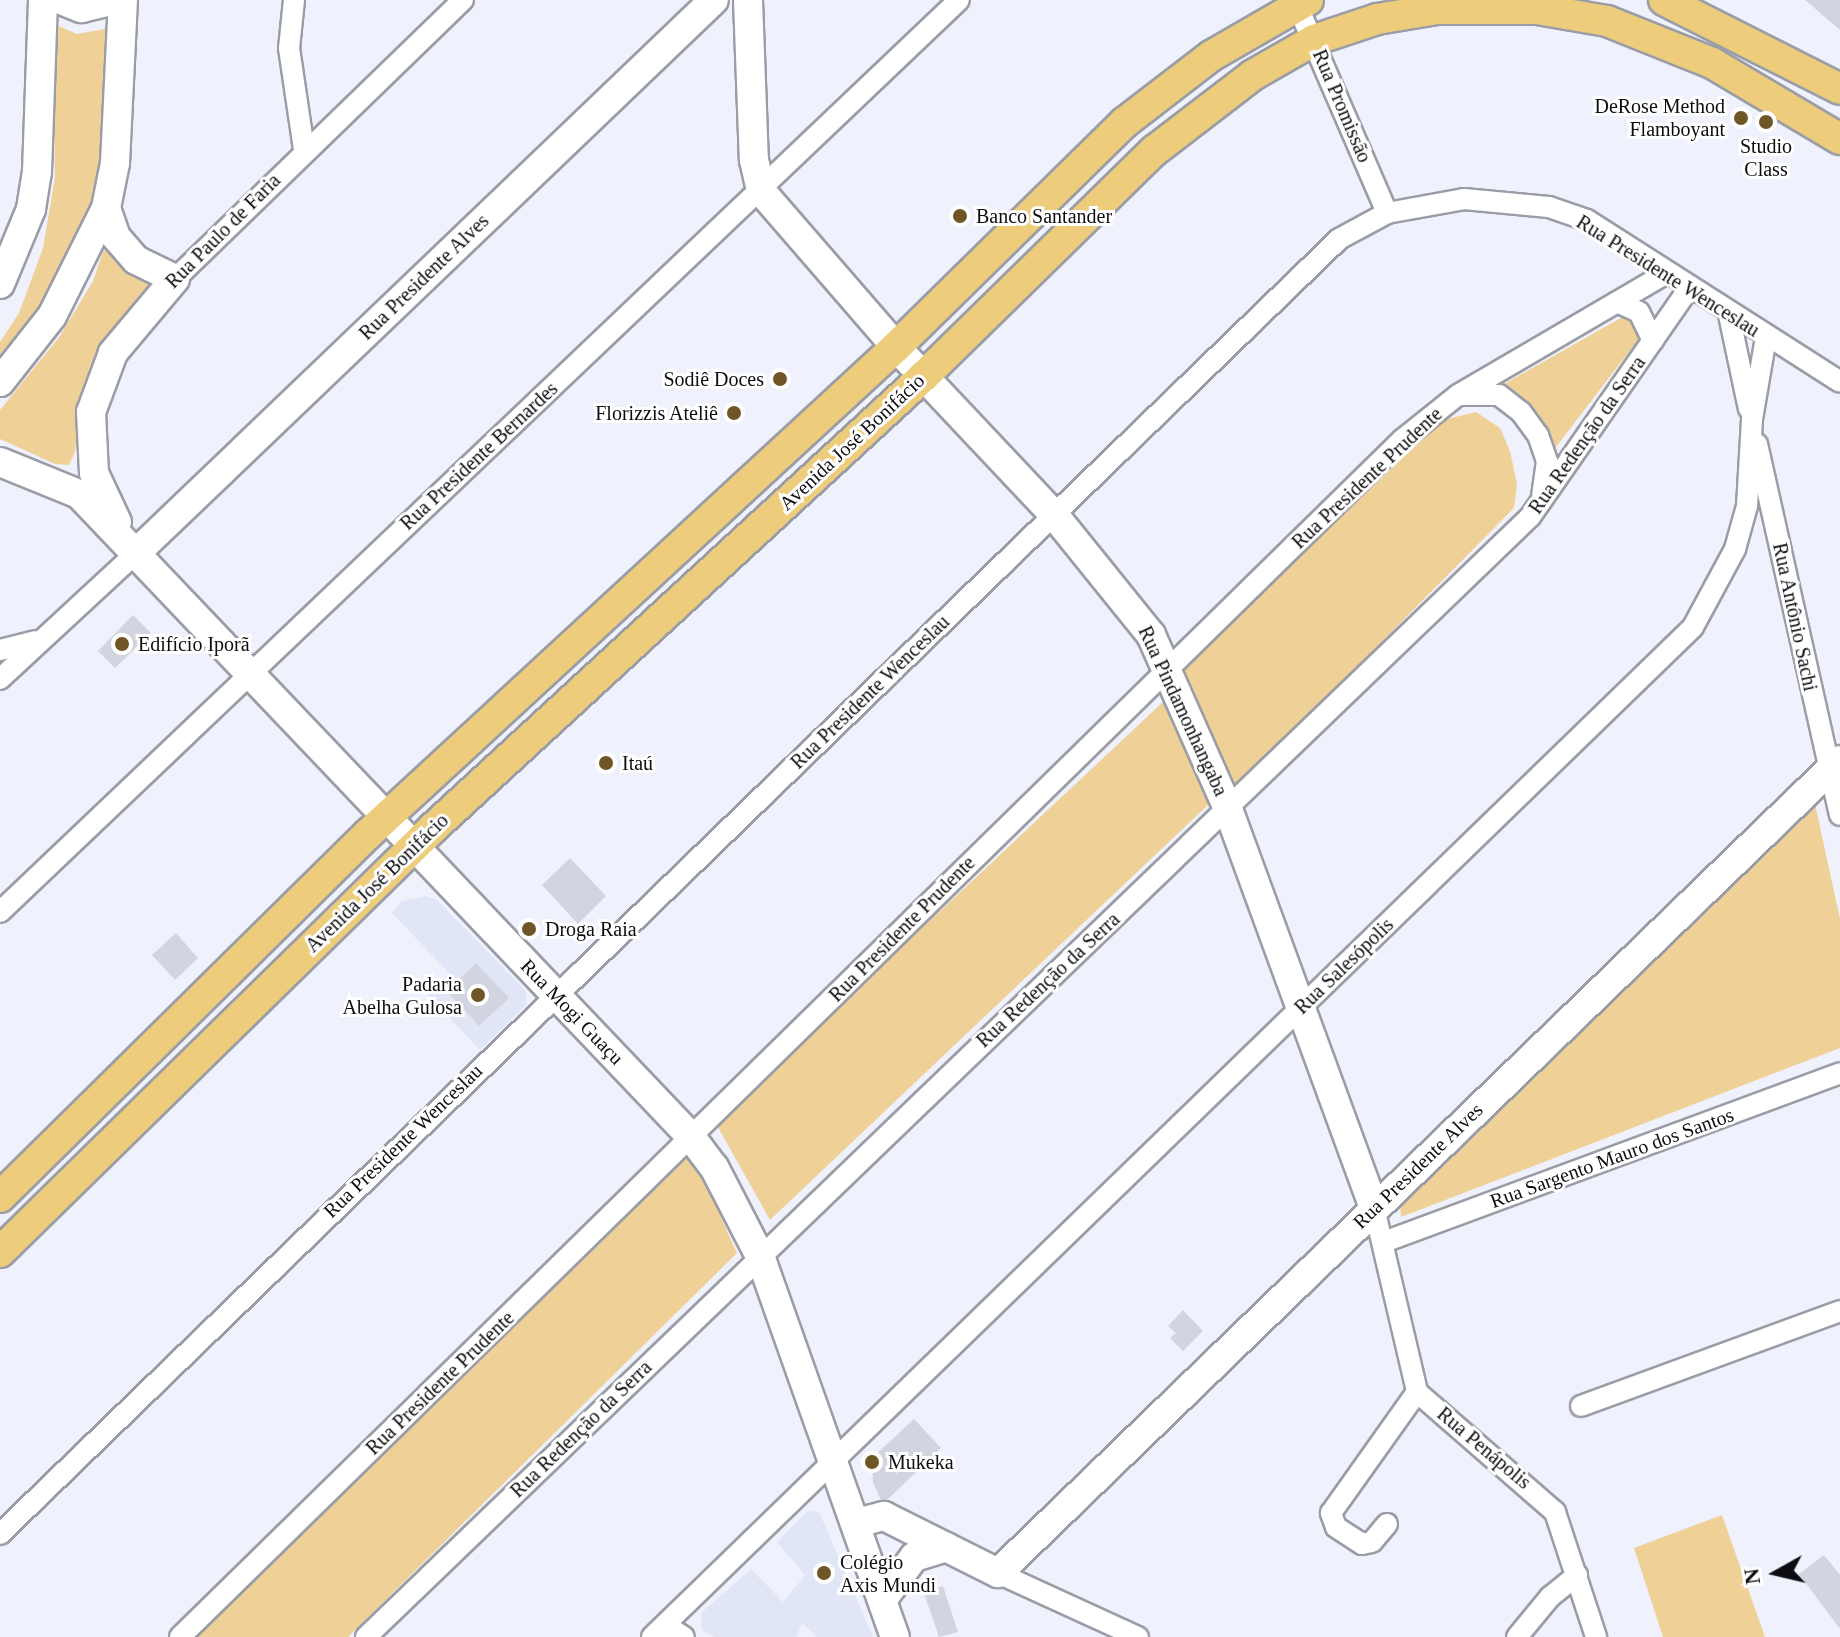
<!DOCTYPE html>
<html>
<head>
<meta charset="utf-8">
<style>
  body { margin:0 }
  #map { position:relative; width:1840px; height:1637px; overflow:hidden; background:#eff1fc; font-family:Georgia,serif }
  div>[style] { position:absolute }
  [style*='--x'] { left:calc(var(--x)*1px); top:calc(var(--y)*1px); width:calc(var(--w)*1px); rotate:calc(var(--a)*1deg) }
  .built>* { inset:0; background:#e1e6f7 }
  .green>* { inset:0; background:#efd198 }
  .building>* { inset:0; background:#d2d5df }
  .roads { filter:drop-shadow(2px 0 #9a9da6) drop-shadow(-2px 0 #9a9da6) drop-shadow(0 2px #9a9da6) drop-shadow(0 -2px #9a9da6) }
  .street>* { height:20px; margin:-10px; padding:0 10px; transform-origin:10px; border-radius:10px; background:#fff }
  .secondary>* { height:28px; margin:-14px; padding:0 14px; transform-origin:14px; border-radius:14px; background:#fff }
  .primary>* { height:30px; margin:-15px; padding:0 15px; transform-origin:15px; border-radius:15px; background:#edcc7b }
  .dots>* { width:22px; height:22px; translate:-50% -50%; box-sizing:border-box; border:4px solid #fff; border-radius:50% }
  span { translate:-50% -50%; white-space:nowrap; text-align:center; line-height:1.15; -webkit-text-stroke:6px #fff; paint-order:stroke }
  .street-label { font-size:20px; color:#0c0d10 }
  .poi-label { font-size:20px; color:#0c0d10 }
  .right { translate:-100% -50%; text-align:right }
  .left { translate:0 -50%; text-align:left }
  .north { position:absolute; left:1736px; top:1533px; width:80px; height:80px; -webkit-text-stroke:6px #fff; paint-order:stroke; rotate:262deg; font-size:22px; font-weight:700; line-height:32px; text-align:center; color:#0c0d10 }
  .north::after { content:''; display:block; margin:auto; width:28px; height:36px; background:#0c0d10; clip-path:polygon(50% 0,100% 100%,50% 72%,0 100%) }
</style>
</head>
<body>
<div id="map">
  <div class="built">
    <i style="clip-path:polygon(426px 896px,437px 900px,526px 991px,526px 1005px,480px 1050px,427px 994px,449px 973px,392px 913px,402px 901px)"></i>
    <i style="clip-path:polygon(808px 1511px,819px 1512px,873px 1637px,817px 1637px,802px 1623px,796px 1637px,714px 1637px,702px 1630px,701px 1613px,751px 1569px,783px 1602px,805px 1575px,777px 1542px)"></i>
  </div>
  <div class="green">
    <i style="clip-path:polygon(52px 23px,77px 34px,110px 28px,100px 188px,40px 324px,0 366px,0 342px,19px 313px,43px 248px,55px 177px)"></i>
    <i style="clip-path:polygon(115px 249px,153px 278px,150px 292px,102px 345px,78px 419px,75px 452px,69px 465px,55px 464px,0 439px,0 410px,60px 336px,93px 281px,103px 251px)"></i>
    <i style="clip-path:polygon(1626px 315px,1644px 332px,1553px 451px,1534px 412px,1504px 384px)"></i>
    <i style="clip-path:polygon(1476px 412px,1500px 428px,1510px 451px,1517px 484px,1514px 508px,1236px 789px,1182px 667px,1443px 420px)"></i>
    <i style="clip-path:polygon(1164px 701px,1210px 803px,770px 1220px,715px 1122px)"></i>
    <i style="clip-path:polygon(1815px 804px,1840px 919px,1840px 1048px,1401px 1217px,1400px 1202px)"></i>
    <i style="clip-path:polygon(692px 1153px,737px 1253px,348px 1637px,197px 1637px)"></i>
    <i style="clip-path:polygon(1722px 1515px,1765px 1637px,1663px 1637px,1634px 1548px)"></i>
  </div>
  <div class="building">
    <i style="clip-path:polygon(1805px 0,1840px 0,1840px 30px)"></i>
    <i style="clip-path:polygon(133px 615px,151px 633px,115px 668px,98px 651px)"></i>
    <i style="clip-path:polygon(570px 858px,606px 896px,578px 924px,542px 885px)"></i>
    <i style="clip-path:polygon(176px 933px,198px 958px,175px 980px,152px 955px)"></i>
    <i style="clip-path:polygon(476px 963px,509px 998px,479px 1026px,447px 991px)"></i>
    <i style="clip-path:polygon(1183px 1310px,1203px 1331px,1183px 1351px,1170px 1338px,1176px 1333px,1168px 1326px)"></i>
    <i style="clip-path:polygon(914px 1419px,941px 1448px,887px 1500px,881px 1500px,873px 1483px,872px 1458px)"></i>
    <i style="clip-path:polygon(1824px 1555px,1840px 1575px,1840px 1629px,1799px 1574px)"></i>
    <i style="clip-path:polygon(943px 1586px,958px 1632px,939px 1637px,924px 1593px)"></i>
  </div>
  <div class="roads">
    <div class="street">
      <i style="--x:294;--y:0;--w:48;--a:95.9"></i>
      <i style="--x:289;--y:48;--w:103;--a:81.6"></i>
      <i style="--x:1295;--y:0;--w:232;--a:66.6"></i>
      <i style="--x:175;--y:279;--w:401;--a:-44.1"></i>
      <i style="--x:1617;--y:302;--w:24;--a:24"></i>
      <i style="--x:1639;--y:312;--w:32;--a:64"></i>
      <i style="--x:1729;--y:315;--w:96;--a:78"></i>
      <i style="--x:1462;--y:395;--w:37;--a:0"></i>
      <i style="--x:1499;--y:395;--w:28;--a:38"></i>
      <i style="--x:1521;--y:412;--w:29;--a:54"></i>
      <i style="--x:1538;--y:435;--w:28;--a:71"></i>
      <i style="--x:1547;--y:461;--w:34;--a:98"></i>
      <i style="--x:1757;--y:444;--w:380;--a:77.4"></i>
      <i style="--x:0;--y:650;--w:36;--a:-14"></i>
      <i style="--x:0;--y:679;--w:184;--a:-42.8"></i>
      <i style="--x:0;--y:912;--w:1323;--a:-43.56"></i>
      <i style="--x:1374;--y:1208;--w:189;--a:76.8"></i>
      <i style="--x:1384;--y:1242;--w:486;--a:-20.3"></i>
      <i style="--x:1581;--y:1406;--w:276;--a:-20.1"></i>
      <i style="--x:1387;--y:1524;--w:23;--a:130"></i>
      <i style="--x:1372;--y:1542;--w:10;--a:169"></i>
      <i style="--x:1362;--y:1544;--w:31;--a:-147"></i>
      <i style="--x:1336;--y:1527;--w:15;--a:-110"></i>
      <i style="--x:1331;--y:1513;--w:148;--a:-54.6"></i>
      <i style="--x:1417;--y:1392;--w:183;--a:41"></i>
      <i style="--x:1555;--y:1512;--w:132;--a:71.8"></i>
      <i style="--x:0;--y:1534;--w:1863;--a:-44.04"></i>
      <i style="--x:1339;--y:239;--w:55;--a:-28.4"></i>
      <i style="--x:1387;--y:213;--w:78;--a:-10.3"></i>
      <i style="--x:1464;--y:199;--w:85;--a:5.4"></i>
      <i style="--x:1549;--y:207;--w:40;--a:18.9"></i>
      <i style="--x:1587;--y:220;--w:300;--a:32.6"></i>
      <i style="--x:998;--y:1573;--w:154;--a:24.6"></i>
      <i style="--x:665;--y:1625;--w:22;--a:32"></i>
      <i style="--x:180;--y:1637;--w:1712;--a:-44.41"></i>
      <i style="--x:1403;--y:439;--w:70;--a:-38.7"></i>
      <i style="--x:1458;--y:395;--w:240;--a:-30.3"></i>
      <i style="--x:366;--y:1637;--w:1615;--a:-43.9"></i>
      <i style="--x:1530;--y:517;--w:279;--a:-55.2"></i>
      <i style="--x:652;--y:1637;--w:1450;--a:-44.13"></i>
      <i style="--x:1693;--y:627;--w:89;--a:-61.7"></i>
      <i style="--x:1735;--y:549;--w:45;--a:-74.4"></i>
      <i style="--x:1747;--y:506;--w:87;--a:-86.7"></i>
      <i style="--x:1752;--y:419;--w:83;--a:-80.3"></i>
      <i style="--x:1517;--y:1637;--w:52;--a:-50.5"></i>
      <i style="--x:1550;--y:1597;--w:35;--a:-39"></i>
    </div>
    <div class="secondary">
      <i style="--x:61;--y:0;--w:22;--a:22"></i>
      <i style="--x:81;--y:8;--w:35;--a:-13"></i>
      <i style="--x:748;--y:0;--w:160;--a:87.9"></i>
      <i style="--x:754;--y:160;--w:32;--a:77"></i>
      <i style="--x:761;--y:191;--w:206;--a:49.1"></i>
      <i style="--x:896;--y:347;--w:232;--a:46.7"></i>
      <i style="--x:1055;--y:516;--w:153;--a:51.1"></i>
      <i style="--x:1151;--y:635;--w:190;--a:66.1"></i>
      <i style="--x:1228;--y:809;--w:425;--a:69.9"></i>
      <i style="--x:106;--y:208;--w:31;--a:71"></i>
      <i style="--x:116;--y:237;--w:30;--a:49"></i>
      <i style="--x:136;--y:260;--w:43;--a:26"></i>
      <i style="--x:175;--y:279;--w:97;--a:130"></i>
      <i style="--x:113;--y:353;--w:63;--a:110.4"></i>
      <i style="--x:91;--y:412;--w:61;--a:87.2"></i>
      <i style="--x:94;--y:473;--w:54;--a:64.9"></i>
      <i style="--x:0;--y:284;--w:81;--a:-67.5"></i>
      <i style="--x:31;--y:209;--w:37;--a:-81"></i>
      <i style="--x:37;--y:172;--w:172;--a:-88"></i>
      <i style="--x:0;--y:382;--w:84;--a:-51.8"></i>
      <i style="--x:52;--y:316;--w:121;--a:-63.4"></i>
      <i style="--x:106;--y:208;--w:46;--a:-78.7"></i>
      <i style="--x:115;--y:163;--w:163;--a:-87.2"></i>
      <i style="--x:0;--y:462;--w:85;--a:22.1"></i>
      <i style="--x:79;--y:494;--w:888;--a:46.41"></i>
      <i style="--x:691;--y:1137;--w:38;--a:53"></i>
      <i style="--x:714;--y:1167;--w:100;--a:62.7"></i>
      <i style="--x:760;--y:1256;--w:404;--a:70.5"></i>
      <i style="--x:135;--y:554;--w:801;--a:-43.74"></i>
      <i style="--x:857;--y:1523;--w:28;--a:-15"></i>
      <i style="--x:884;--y:1516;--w:127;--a:26.6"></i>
      <i style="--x:998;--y:1573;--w:1170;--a:-44"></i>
      <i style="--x:883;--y:1599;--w:52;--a:-53.6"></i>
      <i style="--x:914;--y:1557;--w:34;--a:-17"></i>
    </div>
    <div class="primary">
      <i style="--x:1664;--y:0;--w:197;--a:26.8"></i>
      <i style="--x:0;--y:1197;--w:517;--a:-44.61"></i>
      <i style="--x:368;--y:834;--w:718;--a:-42.69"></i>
      <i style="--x:896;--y:347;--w:320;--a:-44.5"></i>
      <i style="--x:1124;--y:123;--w:110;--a:-37.6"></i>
      <i style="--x:1211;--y:56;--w:112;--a:-30"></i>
      <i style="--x:0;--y:1252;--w:606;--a:-44.4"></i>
      <i style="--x:433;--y:828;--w:667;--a:-42.63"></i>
      <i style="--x:924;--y:376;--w:322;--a:-44.4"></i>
      <i style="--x:1154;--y:151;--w:125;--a:-37.5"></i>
      <i style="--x:1253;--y:75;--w:70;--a:-29.8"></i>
      <i style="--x:1314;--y:40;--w:66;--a:-18.4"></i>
      <i style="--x:1377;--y:19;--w:61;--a:-9.5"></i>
      <i style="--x:1437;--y:9;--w:100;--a:0"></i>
      <i style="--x:1537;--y:9;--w:71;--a:9.7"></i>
      <i style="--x:1607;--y:21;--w:113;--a:21.8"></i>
      <i style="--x:1712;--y:63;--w:149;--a:30.7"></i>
    </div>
  </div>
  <div class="dots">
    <i style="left:1741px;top:118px;background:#6e5626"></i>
    <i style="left:1766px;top:122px;background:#6e5626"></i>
    <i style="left:960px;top:216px;background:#6e5626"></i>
    <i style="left:780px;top:379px;background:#6e5626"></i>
    <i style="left:734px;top:413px;background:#6e5626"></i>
    <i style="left:122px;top:644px;background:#6e5626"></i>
    <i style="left:606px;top:763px;background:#6e5626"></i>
    <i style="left:529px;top:929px;background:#6e5626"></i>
    <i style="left:478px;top:995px;background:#6e5626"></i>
    <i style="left:872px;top:1462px;background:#6e5626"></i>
    <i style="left:824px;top:1573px;background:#6e5626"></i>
  </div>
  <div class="street-label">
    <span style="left:1342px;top:106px;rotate:67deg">Rua Promissão</span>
    <span style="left:223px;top:231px;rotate:-45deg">Rua Paulo de Faria</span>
    <span style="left:1668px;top:276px;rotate:32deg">Rua Presidente Wenceslau</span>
    <span style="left:424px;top:277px;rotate:-44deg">Rua Presidente Alves</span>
    <span style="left:1587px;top:435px;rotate:-55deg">Rua Redenção da Serra</span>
    <span style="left:852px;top:442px;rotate:-43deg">Avenida José Bonifácio</span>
    <span style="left:479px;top:456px;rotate:-43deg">Rua Presidente Bernardes</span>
    <span style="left:1367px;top:478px;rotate:-43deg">Rua Presidente Prudente</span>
    <span style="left:1795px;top:617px;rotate:78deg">Rua Antônio Sachi</span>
    <span style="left:870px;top:692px;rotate:-44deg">Rua Presidente Wenceslau</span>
    <span style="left:1183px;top:711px;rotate:65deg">Rua Pindamonhangaba</span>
    <span style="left:377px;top:883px;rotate:-44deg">Avenida José Bonifácio</span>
    <span style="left:902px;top:929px;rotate:-45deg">Rua Presidente Prudente</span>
    <span style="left:1344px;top:966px;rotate:-44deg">Rua Salesópolis</span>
    <span style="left:1048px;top:980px;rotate:-43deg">Rua Redenção da Serra</span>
    <span style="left:572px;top:1012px;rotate:46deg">Rua Mogi Guaçu</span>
    <span style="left:403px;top:1141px;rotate:-44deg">Rua Presidente Wenceslau</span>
    <span style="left:1612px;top:1158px;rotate:-20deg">Rua Sargento Mauro dos Santos</span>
    <span style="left:1418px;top:1166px;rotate:-44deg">Rua Presidente Alves</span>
    <span style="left:440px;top:1383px;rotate:-44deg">Rua Presidente Prudente</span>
    <span style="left:581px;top:1429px;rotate:-44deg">Rua Redenção da Serra</span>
    <span style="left:1484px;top:1448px;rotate:40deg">Rua Penápolis</span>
  </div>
  <div class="poi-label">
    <span class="right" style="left:1725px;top:118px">DeRose Method<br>Flamboyant</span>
    <span style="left:1766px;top:158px">Studio<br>Class</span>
    <span class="left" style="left:976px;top:216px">Banco Santander</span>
    <span class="right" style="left:764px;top:379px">Sodiê Doces</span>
    <span class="right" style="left:718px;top:413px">Florizzis Ateliê</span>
    <span class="left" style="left:138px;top:644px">Edifício Iporã</span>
    <span class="left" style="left:622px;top:763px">Itaú</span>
    <span class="left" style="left:545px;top:929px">Droga Raia</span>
    <span class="right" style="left:462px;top:996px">Padaria<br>Abelha Gulosa</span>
    <span class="left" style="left:888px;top:1462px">Mukeka</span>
    <span class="left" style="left:840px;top:1574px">Colégio<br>Axis Mundi</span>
  </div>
  <div class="north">N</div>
</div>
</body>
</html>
